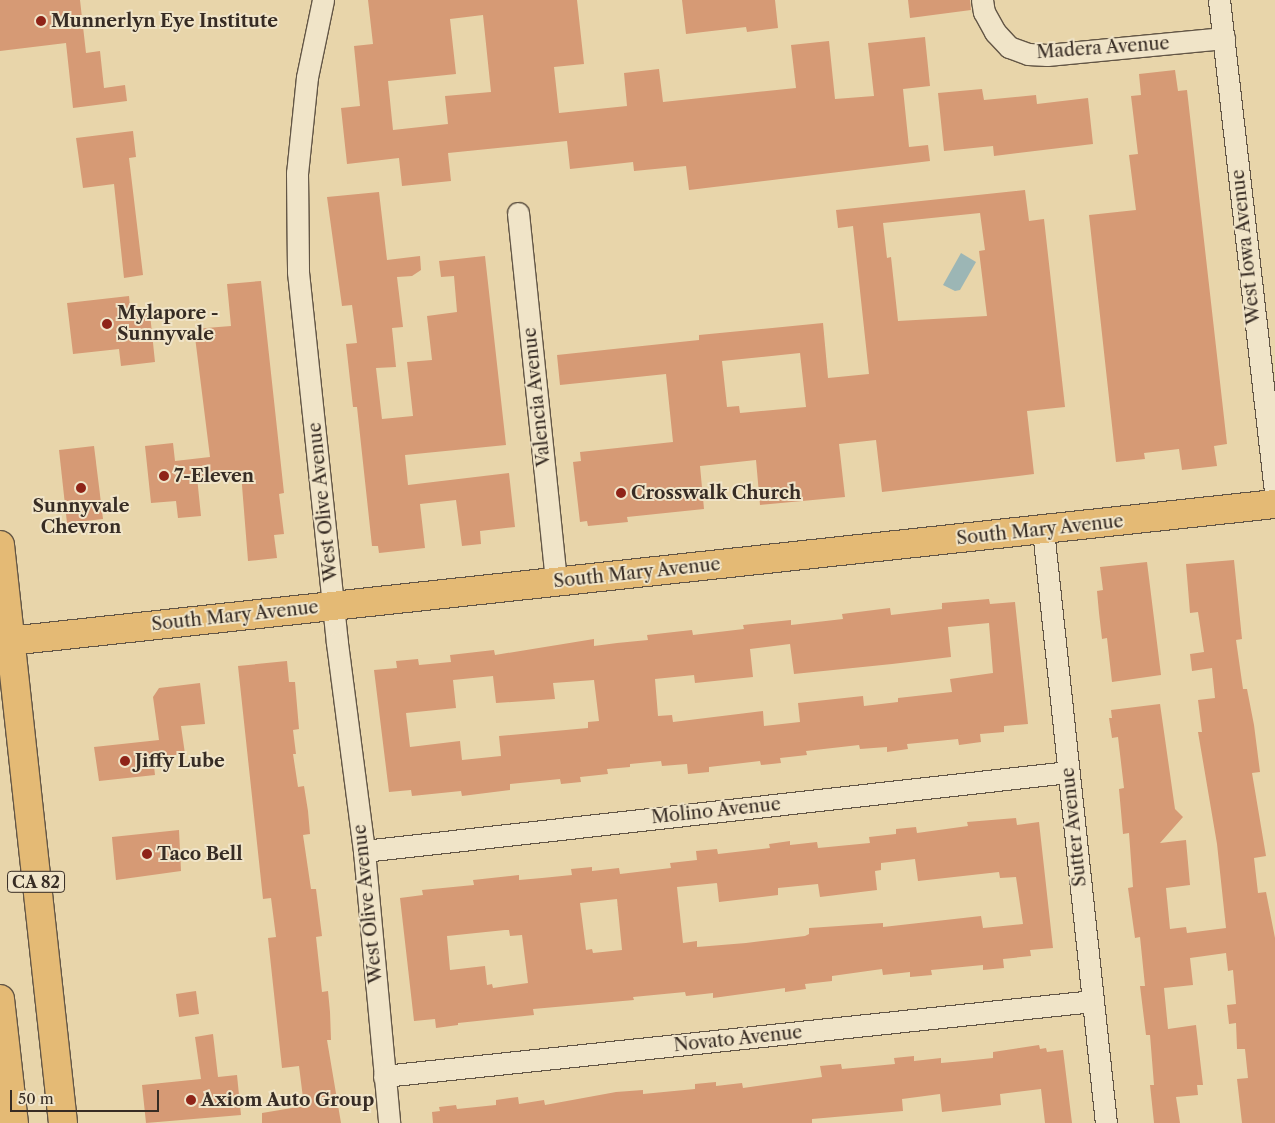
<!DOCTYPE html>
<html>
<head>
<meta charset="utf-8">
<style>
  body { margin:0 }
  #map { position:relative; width:1275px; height:1123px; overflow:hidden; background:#e8d5aa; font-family:"Libre Caslon Text",serif }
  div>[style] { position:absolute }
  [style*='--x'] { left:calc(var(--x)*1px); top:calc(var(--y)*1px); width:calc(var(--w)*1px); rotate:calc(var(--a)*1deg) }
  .water>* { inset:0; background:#9cb6b5 }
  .building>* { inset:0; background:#d69a75 }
  .roads { filter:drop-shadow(1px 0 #635646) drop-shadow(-1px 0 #635646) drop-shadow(0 1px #635646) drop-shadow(0 -1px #635646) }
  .minor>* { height:21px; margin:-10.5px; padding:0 10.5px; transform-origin:10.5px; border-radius:10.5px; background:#f0e4c8 }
  .major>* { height:28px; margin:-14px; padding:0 14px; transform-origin:14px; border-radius:14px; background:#e4ba75 }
  .dots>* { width:14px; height:14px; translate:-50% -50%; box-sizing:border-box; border:2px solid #f0e4c8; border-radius:50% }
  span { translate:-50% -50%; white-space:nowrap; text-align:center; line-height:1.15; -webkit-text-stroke:4px #f0e4c8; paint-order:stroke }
  .shield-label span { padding:1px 4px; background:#f0e4c8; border:1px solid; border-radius:4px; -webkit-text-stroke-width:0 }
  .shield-label { font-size:16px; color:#372c24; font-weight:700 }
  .poi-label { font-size:18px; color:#372c24; font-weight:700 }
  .left { translate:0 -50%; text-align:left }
  .street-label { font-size:18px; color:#372c24 }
  .scale { position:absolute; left:10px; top:1090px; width:149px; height:22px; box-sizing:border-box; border:2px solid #372c24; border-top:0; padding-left:6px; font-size:15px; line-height:18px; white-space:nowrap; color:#372c24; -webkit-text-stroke:4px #f0e4c8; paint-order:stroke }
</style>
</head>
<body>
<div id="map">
  <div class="water">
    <i style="clip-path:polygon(961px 253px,976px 262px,960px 290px,955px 291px,943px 285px)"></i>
  </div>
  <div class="building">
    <i style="clip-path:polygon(0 0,80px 0,86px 53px,100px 51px,104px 88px,125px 85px,127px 101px,73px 108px,66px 43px,0 51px)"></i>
    <i style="clip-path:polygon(evenodd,368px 0,577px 0,584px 64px,554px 67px,559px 113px,627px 106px,624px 73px,659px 69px,663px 102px,796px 88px,791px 45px,829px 41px,835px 99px,874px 96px,868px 43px,925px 37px,930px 86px,903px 89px,909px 147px,928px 145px,930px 161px,689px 190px,686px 166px,634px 171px,633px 162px,570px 169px,567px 141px,448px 153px,451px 181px,402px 186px,399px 158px,347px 164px,341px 108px,360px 106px,354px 46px,373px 44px,368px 0,483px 15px,491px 92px,445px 96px,448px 124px,393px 130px,388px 81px,456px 74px,450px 19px,483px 15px)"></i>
    <i style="clip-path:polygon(682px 0,775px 0,778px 28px,747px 32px,746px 27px,686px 34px)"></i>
    <i style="clip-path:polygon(908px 0,970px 0,971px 10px,910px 18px)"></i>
    <i style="clip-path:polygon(1175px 70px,1178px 91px,1187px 90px,1227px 444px,1214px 446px,1217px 466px,1182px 470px,1179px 449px,1144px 453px,1145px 459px,1116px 462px,1089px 215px,1136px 210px,1129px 155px,1138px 154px,1131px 96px,1141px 95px,1139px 74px)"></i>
    <i style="clip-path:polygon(982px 89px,984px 100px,1036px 95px,1037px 104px,1088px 98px,1093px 144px,994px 156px,993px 146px,944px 151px,938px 93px)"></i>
    <i style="clip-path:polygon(133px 131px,136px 157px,129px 158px,143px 275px,124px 278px,114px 184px,83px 188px,76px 138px)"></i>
    <i style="clip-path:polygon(evenodd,1025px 190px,1029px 221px,1044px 219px,1065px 407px,1027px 411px,1034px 474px,882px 492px,876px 440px,839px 444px,845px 497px,760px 505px,756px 460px,700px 466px,704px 509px,627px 517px,628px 522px,588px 526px,587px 521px,580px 522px,573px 462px,581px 461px,580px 452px,673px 442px,666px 374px,560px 385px,557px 355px,699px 340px,699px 335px,823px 323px,828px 378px,869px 374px,853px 226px,838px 228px,836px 210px,1025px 190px,980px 213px,985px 250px,979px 251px,987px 316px,898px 321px,891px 257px,887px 258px,883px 223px,980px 213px,1025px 190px,800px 353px,806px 407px,740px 413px,739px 406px,727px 407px,722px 361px,800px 353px)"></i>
    <i style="clip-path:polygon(379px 192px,387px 260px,420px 256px,421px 270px,412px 276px,397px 277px,403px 327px,392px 328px,396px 367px,376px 368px,382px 419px,413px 416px,407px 362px,432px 360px,427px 316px,457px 312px,454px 276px,441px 277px,439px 261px,485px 256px,506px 445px,405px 455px,408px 485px,509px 473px,515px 527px,480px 531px,481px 544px,462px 546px,456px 500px,420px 504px,425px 548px,379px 553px,378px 546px,372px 546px,357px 407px,353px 407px,346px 344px,357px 343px,352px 305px,342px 306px,327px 197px)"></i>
    <i style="clip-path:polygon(261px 281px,284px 493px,279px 494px,284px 534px,274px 535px,277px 558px,248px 561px,241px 473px,197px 477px,201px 516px,178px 518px,176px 501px,151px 503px,145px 446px,173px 443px,175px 461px,210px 457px,194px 329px,231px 326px,227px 284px)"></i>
    <i style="clip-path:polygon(129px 296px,131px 316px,150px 314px,155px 362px,121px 366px,119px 349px,73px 354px,67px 303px)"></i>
    <i style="clip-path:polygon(94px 446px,103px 519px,67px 523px,59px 450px)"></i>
    <i style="clip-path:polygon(1234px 560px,1242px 639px,1236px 640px,1243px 689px,1247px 689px,1254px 725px,1260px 772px,1252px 773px,1266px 856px,1254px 858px,1258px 893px,1266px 892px,1275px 938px,1275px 1123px,1242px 1123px,1237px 1079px,1248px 1078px,1245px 1049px,1237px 1049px,1236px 1023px,1229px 1024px,1227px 1005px,1236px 1004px,1233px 970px,1228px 971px,1226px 953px,1190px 958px,1193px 985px,1164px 988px,1168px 1029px,1196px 1025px,1203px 1085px,1197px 1085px,1198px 1095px,1176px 1097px,1180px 1123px,1154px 1123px,1150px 1085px,1154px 1085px,1150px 1035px,1146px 1035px,1140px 986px,1145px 986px,1140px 937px,1135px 938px,1128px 888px,1133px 887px,1129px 833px,1123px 834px,1119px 789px,1124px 788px,1118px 737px,1112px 738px,1109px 718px,1112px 718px,1111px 710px,1160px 704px,1175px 809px,1183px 817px,1160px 843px,1186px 840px,1190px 885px,1166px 888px,1170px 929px,1186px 927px,1187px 933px,1226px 928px,1217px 844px,1198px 732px,1202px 732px,1198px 700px,1215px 698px,1212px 668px,1192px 671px,1190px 654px,1204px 652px,1198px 612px,1190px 613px,1186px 564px)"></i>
    <i style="clip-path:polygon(1147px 562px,1161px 675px,1112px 682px,1107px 638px,1102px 639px,1099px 613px,1097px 591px,1103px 590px,1100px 567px)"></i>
    <i style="clip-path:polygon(evenodd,989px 599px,990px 604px,1015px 602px,1028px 724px,1004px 726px,1004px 732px,980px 734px,981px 742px,959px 745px,958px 739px,907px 744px,908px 749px,887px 752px,887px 747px,860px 749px,859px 745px,806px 751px,807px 755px,780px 758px,781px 763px,761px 765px,760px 761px,709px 767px,709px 772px,688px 774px,687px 764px,662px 766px,661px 761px,630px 764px,630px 767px,607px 769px,608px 774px,580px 777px,581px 782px,561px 784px,560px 779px,510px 784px,510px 790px,462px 796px,461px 791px,412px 796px,411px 790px,389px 792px,374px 670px,397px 668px,396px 661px,418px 659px,419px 665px,451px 662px,450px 655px,494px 650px,495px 655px,594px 639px,594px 646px,617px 643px,648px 640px,647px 635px,692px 630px,693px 635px,744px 629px,743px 625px,791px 620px,791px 625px,843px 619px,842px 614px,890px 608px,891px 615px,942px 609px,942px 603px,989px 599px,989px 623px,993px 673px,950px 679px,952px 692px,898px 698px,898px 702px,864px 706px,863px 696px,798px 703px,800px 722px,764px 726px,763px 711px,673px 722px,672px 715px,658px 716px,655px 679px,694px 675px,695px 683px,753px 677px,750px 649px,790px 644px,794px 674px,892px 664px,951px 657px,948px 627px,989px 623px,989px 599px,493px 676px,496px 703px,555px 699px,553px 683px,594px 680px,599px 721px,588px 722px,588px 728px,499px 736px,501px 756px,462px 760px,460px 741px,410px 747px,406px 713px,456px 708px,453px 680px,493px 676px)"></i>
    <i style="clip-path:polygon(287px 661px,289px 682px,295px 682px,299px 729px,293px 730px,296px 754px,293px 754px,298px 787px,304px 786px,308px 811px,310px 834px,303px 835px,311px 889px,316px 889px,322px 936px,316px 937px,322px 992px,328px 991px,330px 1012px,331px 1040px,327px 1040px,341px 1123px,262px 1123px,262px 1113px,304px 1106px,299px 1066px,282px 1068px,268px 938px,276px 937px,271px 898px,263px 899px,238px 666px)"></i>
    <i style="clip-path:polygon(200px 683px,205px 724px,181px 726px,185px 754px,153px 758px,155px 775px,99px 781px,94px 747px,159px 740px,153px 697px,159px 688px)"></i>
    <i style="clip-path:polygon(evenodd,1016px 818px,1017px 825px,1039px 822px,1053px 948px,1030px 950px,1031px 956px,1003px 959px,1004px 968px,983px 970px,983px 965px,931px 970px,932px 975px,910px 977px,910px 972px,883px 975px,882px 969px,832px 976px,832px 981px,805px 984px,806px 989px,785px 992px,785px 988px,713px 998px,713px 993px,686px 996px,685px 992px,633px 997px,634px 1000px,533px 1009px,534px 1015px,458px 1023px,458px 1025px,436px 1028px,435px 1019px,414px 1021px,400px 898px,423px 895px,422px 890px,474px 885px,473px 880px,519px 875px,519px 880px,542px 878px,572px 875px,571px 869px,592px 867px,592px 871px,619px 868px,620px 874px,671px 868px,670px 863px,697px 860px,696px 851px,717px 849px,718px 854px,770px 848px,769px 844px,790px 841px,790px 845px,817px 842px,818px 848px,870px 843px,869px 837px,896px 834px,896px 829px,916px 827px,917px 833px,968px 826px,967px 822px,1016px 818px,915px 859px,918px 881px,999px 872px,1000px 878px,1016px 877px,1023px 924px,983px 928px,981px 916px,883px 927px,883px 923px,809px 928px,809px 934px,805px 936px,746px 943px,697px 947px,697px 941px,683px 943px,677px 887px,717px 883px,719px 902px,778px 895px,778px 888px,818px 884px,820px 897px,877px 890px,875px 871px,881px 870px,881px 863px,915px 859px,1016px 818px,617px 899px,622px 950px,593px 953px,592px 949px,586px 950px,580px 903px,617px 899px,1016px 818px,505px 930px,509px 930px,510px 936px,522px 935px,528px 983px,493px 988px,492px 984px,487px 985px,485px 966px,450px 970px,447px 936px,505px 930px)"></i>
    <i style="clip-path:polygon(179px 830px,181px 871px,116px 880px,112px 837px)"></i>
    <i style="clip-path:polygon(196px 991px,199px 1014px,179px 1017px,176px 994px)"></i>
    <i style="clip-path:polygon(213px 1034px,218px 1077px,237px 1075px,241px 1115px,146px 1123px,142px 1085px,201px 1079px,195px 1037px)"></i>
    <i style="clip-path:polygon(1039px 1045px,1040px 1049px,1046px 1048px,1047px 1052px,1063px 1050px,1072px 1123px,1045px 1123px,1041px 1089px,1000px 1094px,1001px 1105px,942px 1112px,940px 1094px,902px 1099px,903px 1111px,812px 1119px,812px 1123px,433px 1123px,432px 1112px,440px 1111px,439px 1107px,456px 1105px,457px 1109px,496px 1105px,496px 1100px,518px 1097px,519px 1104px,544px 1100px,545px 1105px,616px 1092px,643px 1090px,643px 1094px,695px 1089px,695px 1084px,716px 1082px,716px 1086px,742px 1083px,743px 1088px,822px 1077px,820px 1066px,841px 1064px,842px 1069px,864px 1067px,895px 1064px,894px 1058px,914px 1056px,914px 1061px,941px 1058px,941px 1063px,964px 1061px,993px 1058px,993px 1052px)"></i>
  </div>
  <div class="roads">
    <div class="minor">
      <i style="--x:323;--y:0;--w:79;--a:101.7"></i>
      <i style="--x:307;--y:77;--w:97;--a:95.9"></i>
      <i style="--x:297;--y:173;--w:99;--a:89.4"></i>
      <i style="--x:298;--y:272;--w:373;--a:84"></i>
      <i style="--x:337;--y:643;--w:210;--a:82.6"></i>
      <i style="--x:364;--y:851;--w:273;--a:84.7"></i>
      <i style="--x:982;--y:0;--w:12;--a:81"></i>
      <i style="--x:984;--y:12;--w:23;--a:61"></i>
      <i style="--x:995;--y:32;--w:21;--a:47"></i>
      <i style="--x:1009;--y:47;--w:20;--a:20"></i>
      <i style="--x:1028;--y:54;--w:19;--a:3"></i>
      <i style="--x:1047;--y:55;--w:178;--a:-5.5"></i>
      <i style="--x:1219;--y:0;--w:496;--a:83.5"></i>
      <i style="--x:518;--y:213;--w:371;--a:84.1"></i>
      <i style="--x:1043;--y:530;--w:596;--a:83.94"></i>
      <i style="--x:364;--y:851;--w:708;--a:-6.4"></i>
      <i style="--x:384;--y:1076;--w:713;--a:-6.04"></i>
    </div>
    <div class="major">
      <i style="--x:0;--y:545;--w:581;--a:83.78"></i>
      <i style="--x:0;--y:642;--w:1282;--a:-6.18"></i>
      <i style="--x:0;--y:999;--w:125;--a:83.6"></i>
    </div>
  </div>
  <div class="dots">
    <i style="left:41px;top:21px;background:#8f2418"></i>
    <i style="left:107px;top:324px;background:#8f2418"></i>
    <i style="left:164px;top:476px;background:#8f2418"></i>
    <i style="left:81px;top:488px;background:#8f2418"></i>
    <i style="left:621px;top:493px;background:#8f2418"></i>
    <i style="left:125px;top:761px;background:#8f2418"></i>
    <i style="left:147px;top:854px;background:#8f2418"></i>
    <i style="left:191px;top:1100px;background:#8f2418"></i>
  </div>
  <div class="shield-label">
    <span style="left:36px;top:882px">CA 82</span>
  </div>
  <div class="poi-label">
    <span class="left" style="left:51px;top:21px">Munnerlyn Eye Institute</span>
    <span class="left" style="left:117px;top:324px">Mylapore -<br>Sunnyvale</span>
    <span class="left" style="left:174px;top:476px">7-Eleven</span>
    <span class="left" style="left:631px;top:493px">Crosswalk Church</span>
    <span style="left:81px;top:517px">Sunnyvale<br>Chevron</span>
    <span class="left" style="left:135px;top:761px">Jiffy Lube</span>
    <span class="left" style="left:157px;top:854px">Taco Bell</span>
    <span class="left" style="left:201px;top:1100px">Axiom Auto Group</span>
  </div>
  <div class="street-label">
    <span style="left:1103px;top:48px;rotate:-4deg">Madera Avenue</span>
    <span style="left:1246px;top:247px;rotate:-96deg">West Iowa Avenue</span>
    <span style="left:537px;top:397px;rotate:-96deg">Valencia Avenue</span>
    <span style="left:323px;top:502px;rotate:-96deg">West Olive Avenue</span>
    <span style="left:1040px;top:530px;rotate:-6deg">South Mary Avenue</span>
    <span style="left:637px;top:573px;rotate:-6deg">South Mary Avenue</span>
    <span style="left:235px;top:616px;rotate:-6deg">South Mary Avenue</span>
    <span style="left:716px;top:811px;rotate:-6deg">Molino Avenue</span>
    <span style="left:1074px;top:827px;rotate:-96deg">Sutter Avenue</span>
    <span style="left:368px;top:904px;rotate:-96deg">West Olive Avenue</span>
    <span style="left:738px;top:1039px;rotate:-6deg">Novato Avenue</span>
  </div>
  <div class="scale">50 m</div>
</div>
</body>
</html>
